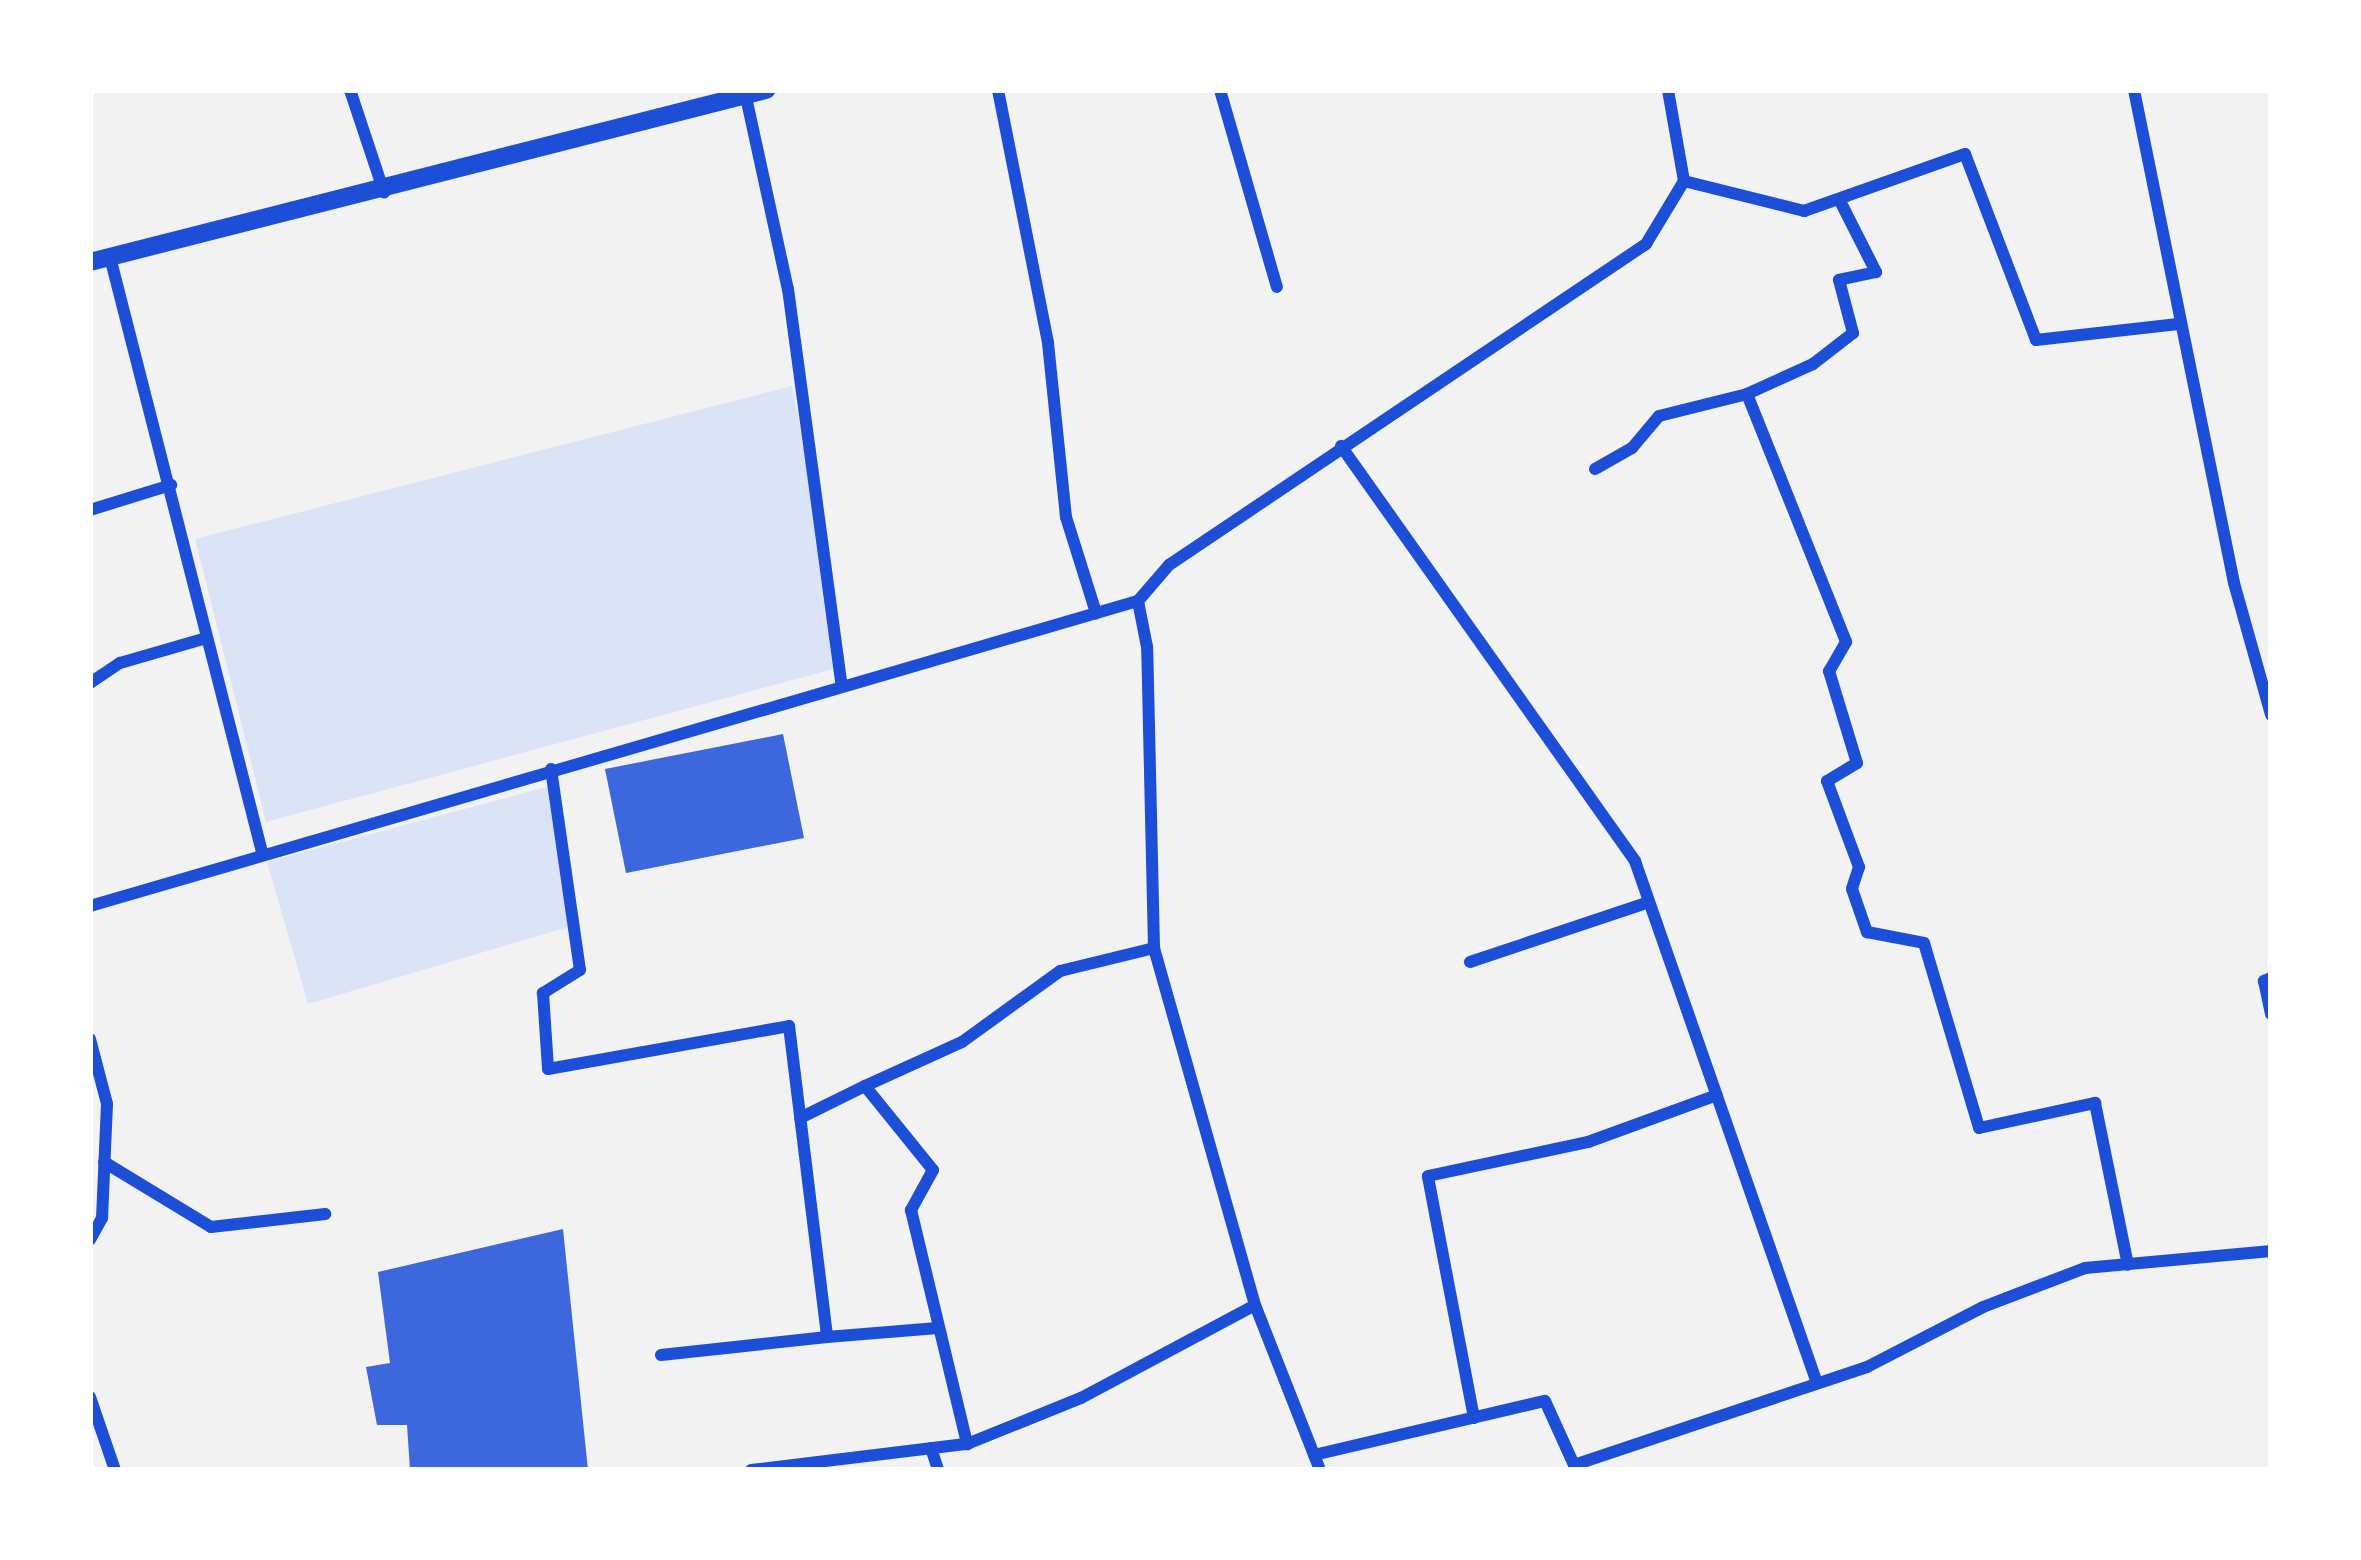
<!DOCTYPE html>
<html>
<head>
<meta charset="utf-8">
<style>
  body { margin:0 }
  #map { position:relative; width:2361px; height:1560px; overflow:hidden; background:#f2f2f2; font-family:"Exo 2",sans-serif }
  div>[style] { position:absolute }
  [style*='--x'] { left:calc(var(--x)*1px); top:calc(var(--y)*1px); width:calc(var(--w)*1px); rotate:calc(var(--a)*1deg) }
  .green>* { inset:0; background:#dbe4f7 }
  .building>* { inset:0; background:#3d67dc }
  .minor>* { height:12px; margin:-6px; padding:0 6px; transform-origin:6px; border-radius:6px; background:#1d4ed8 }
  .tertiary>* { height:18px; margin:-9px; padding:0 9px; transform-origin:9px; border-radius:9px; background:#1d4ed8 }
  span { translate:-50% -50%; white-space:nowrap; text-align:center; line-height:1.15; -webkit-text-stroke:12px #fff; paint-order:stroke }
  .frame { position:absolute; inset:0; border:93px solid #fff; pointer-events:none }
</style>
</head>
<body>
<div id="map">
  <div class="green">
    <i style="clip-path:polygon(792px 386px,845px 666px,266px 822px,195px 539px)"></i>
    <i style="clip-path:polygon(554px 785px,575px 925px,308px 1004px,267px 862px)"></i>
  </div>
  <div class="building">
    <i style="clip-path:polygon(783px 734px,804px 838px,626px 873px,605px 769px)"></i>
    <i style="clip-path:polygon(563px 1229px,588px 1470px,410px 1470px,407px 1425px,377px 1425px,366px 1367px,390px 1363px,378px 1272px)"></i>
  </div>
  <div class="minor">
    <i style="--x:350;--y:90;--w:108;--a:71.6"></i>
    <i style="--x:998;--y:90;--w:258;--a:78.8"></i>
    <i style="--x:1048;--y:343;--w:175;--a:84.1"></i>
    <i style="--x:1066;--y:517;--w:101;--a:72.6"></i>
    <i style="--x:1220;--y:90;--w:205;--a:73.9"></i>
    <i style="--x:2134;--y:90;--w:503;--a:78.53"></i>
    <i style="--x:2234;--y:583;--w:137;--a:74.3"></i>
    <i style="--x:746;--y:97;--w:197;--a:77.7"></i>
    <i style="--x:788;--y:289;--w:401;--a:82.3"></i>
    <i style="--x:1684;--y:181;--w:124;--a:14"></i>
    <i style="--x:1804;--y:211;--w:171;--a:-19.5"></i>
    <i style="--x:1965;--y:154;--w:199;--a:69.1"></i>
    <i style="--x:2036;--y:340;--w:143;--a:-6.4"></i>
    <i style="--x:1839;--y:199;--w:82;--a:63.1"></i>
    <i style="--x:1876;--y:272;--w:38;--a:168"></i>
    <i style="--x:1839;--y:280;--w:55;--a:75.2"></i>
    <i style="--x:1853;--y:333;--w:51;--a:142.2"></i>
    <i style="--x:1813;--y:364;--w:72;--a:155.6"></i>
    <i style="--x:1747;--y:394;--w:267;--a:68.2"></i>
    <i style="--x:1846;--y:642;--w:34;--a:120"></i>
    <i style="--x:1829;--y:671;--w:96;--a:73.1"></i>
    <i style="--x:1857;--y:763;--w:35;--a:149"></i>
    <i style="--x:1827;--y:781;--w:92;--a:69.6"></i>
    <i style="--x:1859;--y:867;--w:23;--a:108"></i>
    <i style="--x:1852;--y:889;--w:46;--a:70.8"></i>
    <i style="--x:1867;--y:932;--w:58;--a:10.9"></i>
    <i style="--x:1924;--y:943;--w:193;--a:73.4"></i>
    <i style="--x:1979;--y:1128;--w:119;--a:-12.2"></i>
    <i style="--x:2095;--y:1103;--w:165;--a:78.5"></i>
    <i style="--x:110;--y:257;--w:614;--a:75.67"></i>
    <i style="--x:1341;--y:446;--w:509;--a:54.68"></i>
    <i style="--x:1635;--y:861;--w:553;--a:70.78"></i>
    <i style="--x:1595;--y:469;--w:43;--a:-29.6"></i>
    <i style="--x:1632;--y:448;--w:42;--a:-49.8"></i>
    <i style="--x:1659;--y:416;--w:91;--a:-14"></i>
    <i style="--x:90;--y:510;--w:85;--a:-17.2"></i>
    <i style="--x:90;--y:683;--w:36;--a:-34"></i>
    <i style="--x:120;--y:663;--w:90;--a:-16.2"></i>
    <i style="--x:551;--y:769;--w:203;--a:81.8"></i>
    <i style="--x:580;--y:970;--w:44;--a:148.1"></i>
    <i style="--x:543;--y:993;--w:76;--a:86.2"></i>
    <i style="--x:548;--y:1069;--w:245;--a:-10.1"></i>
    <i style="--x:789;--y:1026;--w:313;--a:83"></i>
    <i style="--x:827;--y:1337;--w:167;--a:173.8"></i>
    <i style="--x:90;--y:906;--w:1091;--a:-16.23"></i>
    <i style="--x:1470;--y:962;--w:189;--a:-18.5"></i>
    <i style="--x:2271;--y:978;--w:8;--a:157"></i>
    <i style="--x:2264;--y:981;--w:34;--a:78"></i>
    <i style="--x:90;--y:1039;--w:67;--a:75.3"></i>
    <i style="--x:107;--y:1104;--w:114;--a:92.5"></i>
    <i style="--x:102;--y:1218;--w:25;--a:119"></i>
    <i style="--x:865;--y:1086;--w:107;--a:-24.4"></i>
    <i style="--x:962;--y:1042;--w:121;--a:-35.9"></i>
    <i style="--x:1060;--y:971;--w:97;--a:-13.7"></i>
    <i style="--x:800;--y:1118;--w:72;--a:-26.2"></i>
    <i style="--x:865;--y:1086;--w:108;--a:51"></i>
    <i style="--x:933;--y:1170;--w:46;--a:118.8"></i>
    <i style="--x:911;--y:1210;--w:241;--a:76.5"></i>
    <i style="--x:104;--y:1162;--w:125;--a:31.3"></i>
    <i style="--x:211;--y:1227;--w:115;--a:-6.5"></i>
    <i style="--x:827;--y:1337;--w:111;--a:-4.6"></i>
    <i style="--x:90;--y:1397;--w:77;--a:71.1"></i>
    <i style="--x:1474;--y:1418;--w:246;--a:-100.8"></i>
    <i style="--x:1428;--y:1176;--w:164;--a:-12"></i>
    <i style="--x:1588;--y:1142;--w:137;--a:-20"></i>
    <i style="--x:931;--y:1448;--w:23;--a:72"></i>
    <i style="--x:1314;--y:1455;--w:237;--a:-13.2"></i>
    <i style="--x:1545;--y:1401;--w:70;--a:65.6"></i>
    <i style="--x:1574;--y:1465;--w:309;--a:-18.5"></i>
    <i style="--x:1867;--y:1367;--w:131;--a:-27.3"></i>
    <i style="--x:1983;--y:1307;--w:109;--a:-20.9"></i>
    <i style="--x:2085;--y:1268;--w:187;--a:-5.2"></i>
    <i style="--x:751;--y:1470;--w:218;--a:-6.9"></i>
    <i style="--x:967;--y:1444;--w:123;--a:-22"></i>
    <i style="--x:1081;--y:1398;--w:197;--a:-28.1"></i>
    <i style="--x:1320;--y:1470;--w:177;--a:-111.5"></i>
    <i style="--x:1255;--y:1305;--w:371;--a:-105.8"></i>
    <i style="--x:1154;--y:948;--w:301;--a:-91.3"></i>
    <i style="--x:1147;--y:647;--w:47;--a:-101.1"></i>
    <i style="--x:1138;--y:601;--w:48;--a:-49.3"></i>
    <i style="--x:1169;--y:565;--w:575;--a:-33.94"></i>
    <i style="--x:1646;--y:244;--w:74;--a:-58.9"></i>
    <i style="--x:1684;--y:181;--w:92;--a:-100"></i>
  </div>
  <div class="tertiary">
    <i style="--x:90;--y:262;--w:698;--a:-14.28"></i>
  </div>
  <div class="frame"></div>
</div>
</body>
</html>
